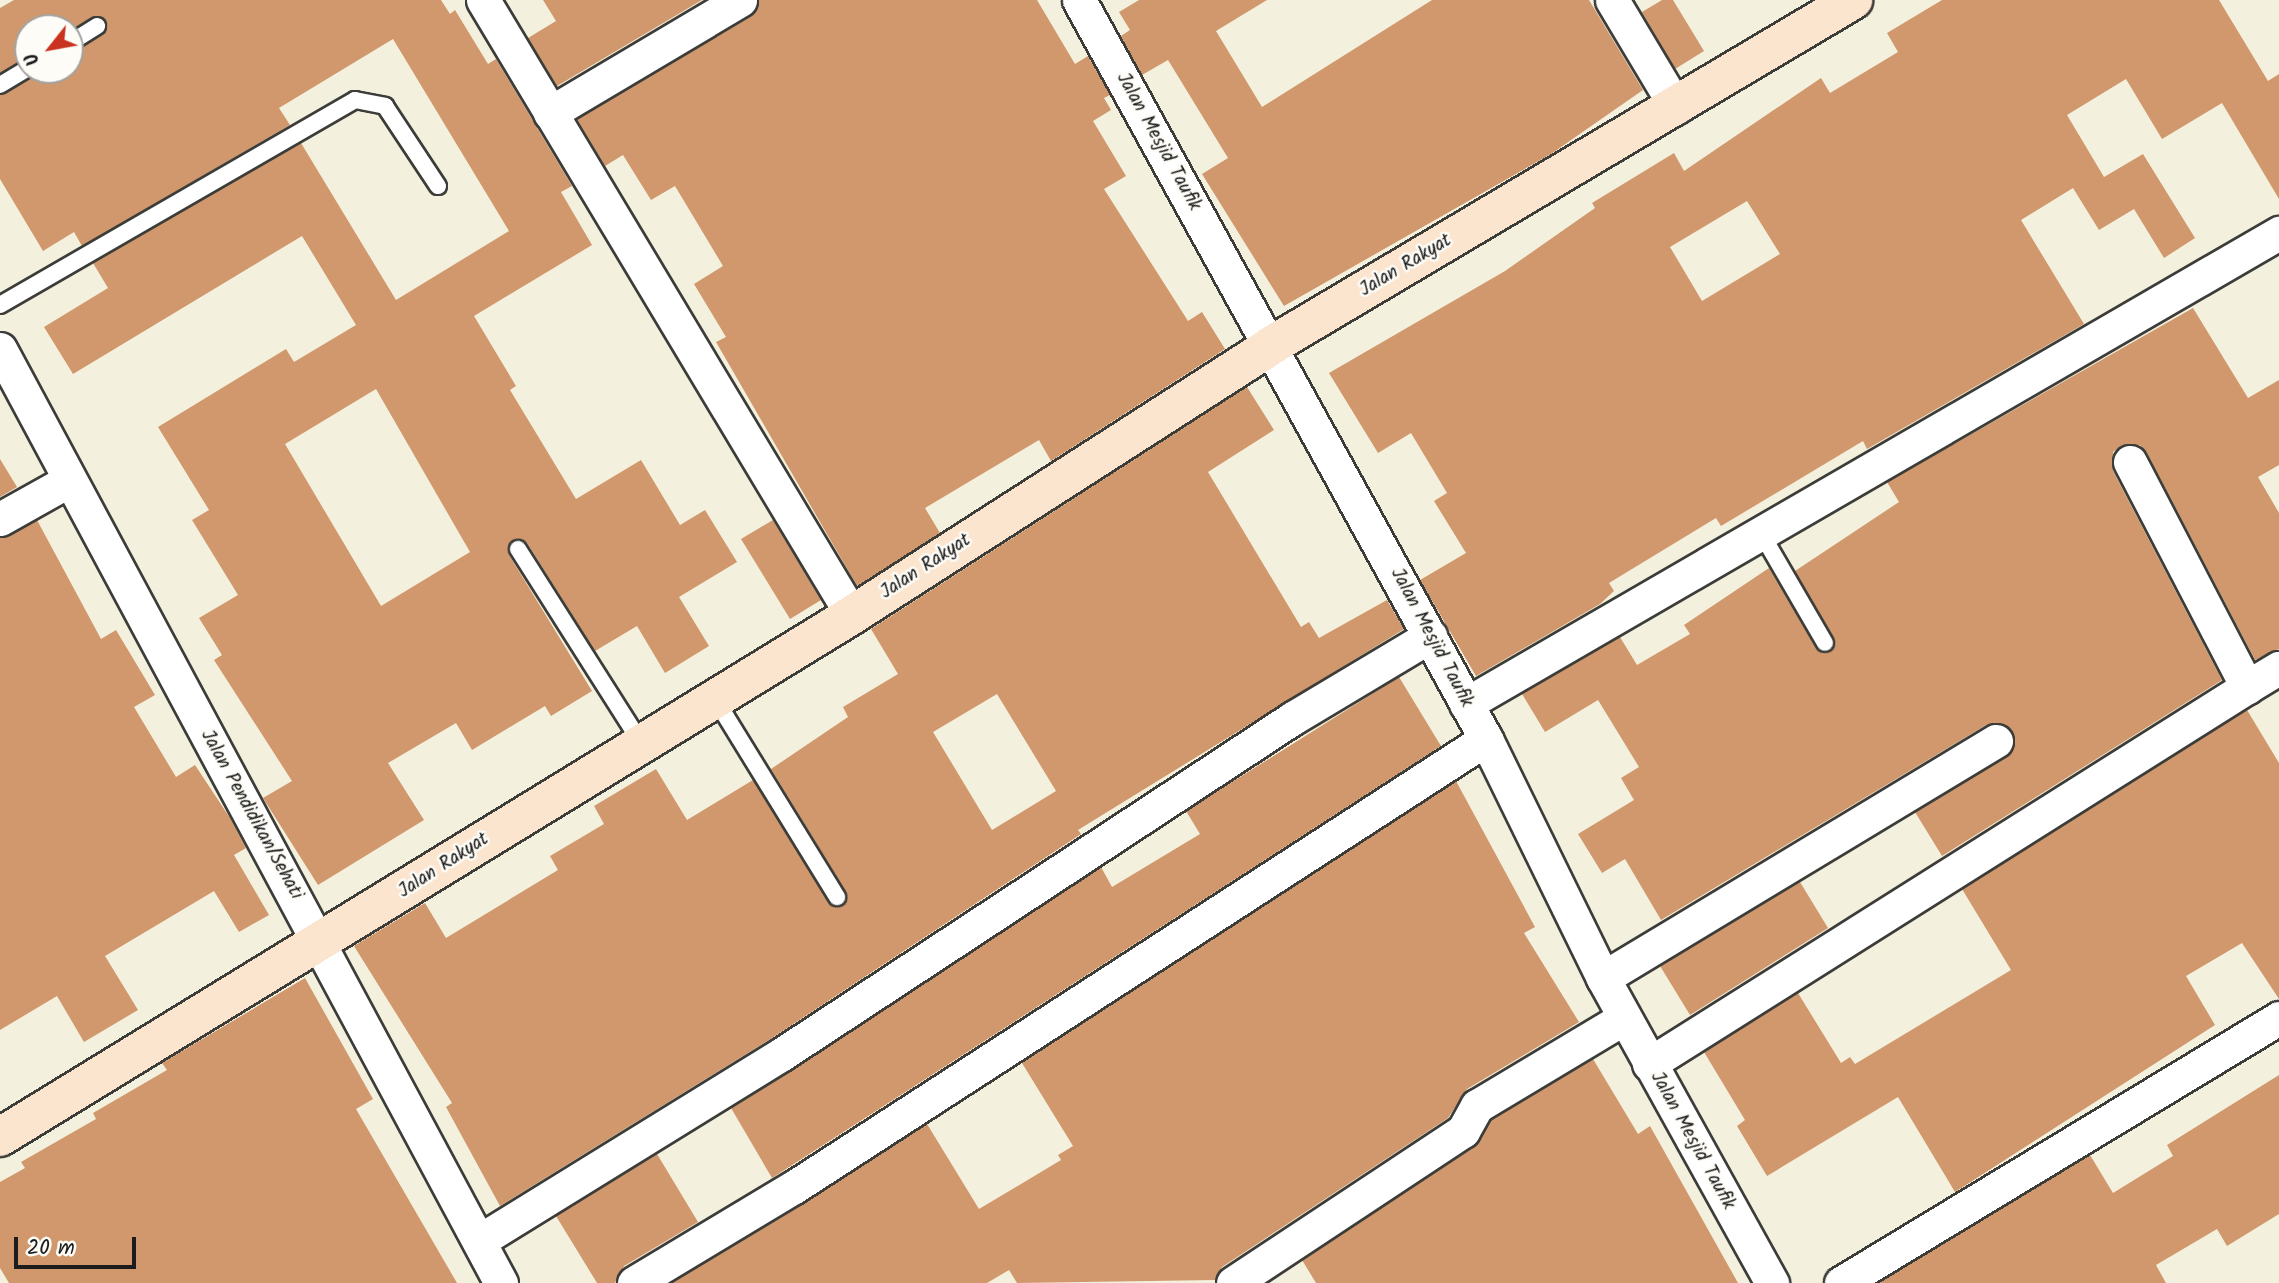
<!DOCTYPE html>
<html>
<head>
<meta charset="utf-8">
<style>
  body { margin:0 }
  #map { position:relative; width:2279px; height:1283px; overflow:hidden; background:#f4f0de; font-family:Kalam,sans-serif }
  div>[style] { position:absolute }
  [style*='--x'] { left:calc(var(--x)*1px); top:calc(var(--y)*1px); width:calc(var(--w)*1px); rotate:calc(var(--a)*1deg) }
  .building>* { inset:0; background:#d0986c }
  .roads { filter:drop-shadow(2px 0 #3c3c39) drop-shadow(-2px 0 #3c3c39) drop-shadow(0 2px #3c3c39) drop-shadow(0 -2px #3c3c39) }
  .lane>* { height:16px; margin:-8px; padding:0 8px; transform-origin:8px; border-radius:8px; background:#fff }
  .street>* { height:33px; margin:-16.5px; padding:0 16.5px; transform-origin:16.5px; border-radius:16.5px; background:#fff }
  .secondary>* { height:38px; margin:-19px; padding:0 19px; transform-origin:19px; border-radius:19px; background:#fbe5cf }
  span { translate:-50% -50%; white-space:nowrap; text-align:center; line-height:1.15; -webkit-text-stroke:5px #fdfcf7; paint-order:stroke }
  .street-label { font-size:19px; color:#1c1c1c }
  .north { position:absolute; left:14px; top:14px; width:70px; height:70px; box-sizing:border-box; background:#fdfcf7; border:2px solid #a3a29f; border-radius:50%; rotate:239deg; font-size:19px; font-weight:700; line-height:28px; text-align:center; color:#1c1c1c }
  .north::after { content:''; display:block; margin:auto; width:24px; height:32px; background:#c8321e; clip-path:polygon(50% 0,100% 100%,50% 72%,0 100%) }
  .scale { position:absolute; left:14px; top:1237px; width:122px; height:32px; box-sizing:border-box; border:4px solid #1c1c1c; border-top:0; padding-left:9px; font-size:21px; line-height:24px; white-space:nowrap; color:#1c1c1c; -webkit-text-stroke:5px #fdfcf7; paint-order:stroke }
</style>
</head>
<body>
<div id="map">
  <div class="building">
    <i style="clip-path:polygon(evenodd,14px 0,441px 0,450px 14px,455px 10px,488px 64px,496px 59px,572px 186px,561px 192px,592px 245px,474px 316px,516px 386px,510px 390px,576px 499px,641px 460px,680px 525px,705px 510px,737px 562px,679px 597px,709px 646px,665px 673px,637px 626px,595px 651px,527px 543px,513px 540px,509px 555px,592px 691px,551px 716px,545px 706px,472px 750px,456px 723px,388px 763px,424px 820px,318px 885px,263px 798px,292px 781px,214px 660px,222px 655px,199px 618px,238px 595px,192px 520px,209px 510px,158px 427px,286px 349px,294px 362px,356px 325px,302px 236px,73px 374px,44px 327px,108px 288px,93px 263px,301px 143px,396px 300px,509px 231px,393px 39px,279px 108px,290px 125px,82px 246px,74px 232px,43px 251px,0 179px,0 95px,38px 70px,70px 70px,70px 53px,103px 35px,107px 25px,96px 16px,70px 31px,28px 28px,28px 58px,0 73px,0 8px,14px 0,376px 389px,470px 552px,381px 606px,285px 444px,376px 389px)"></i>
    <i style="clip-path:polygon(543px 0,702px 0,557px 86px,528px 38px,556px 21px)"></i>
    <i style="clip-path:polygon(759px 0,1037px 0,1075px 64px,1088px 56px,1110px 95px,1104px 98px,1111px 110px,1093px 121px,1126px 176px,1104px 189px,1188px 321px,1202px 312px,1225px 349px,1051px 461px,1039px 440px,925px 508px,940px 533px,857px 586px,716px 342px,726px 337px,694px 284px,723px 266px,675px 186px,651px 200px,623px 155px,605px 166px,577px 119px,750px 17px)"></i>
    <i style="clip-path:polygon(1139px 0,1267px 0,1216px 31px,1262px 107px,1432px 0,1589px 0,1643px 90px,1551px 154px,1284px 306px,1202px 174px,1228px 158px,1168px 60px,1142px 75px,1121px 36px,1130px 30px,1119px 12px)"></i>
    <i style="clip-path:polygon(1662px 0,1673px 0,1704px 51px,1675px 69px,1642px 12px)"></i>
    <i style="clip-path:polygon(evenodd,1942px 0,2219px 0,2268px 81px,2279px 74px,2279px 199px,2222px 103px,2162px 139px,2126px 79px,2067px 115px,2104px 177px,2143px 154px,2195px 238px,2164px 258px,2134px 209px,2099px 230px,2073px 188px,2021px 220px,2084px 324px,1867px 449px,1863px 441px,1721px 526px,1716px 518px,1609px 583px,1614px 591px,1600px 604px,1476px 676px,1420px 580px,1466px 553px,1434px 501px,1447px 493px,1411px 433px,1378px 453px,1329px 373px,1505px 271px,1595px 208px,1592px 203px,1674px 153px,1684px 171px,1821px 78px,1830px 93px,1898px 52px,1887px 33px,1942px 0,1747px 201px,1780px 254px,1702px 301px,1670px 247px,1747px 201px)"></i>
    <i style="clip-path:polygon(2193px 308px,2248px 398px,2279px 380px,2279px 465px,2258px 477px,2279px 513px,2279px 649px,2255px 660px,2147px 453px,2140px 445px,2122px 445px,2113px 452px,2113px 471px,2222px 680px,1942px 856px,1915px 812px,2006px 757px,2015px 740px,2005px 724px,1986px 725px,1661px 920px,1625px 859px,1602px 873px,1578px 834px,1634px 800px,1621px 778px,1639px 767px,1598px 700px,1545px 732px,1522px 694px,1620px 637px,1637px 665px,1690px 634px,1684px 625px,1769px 568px,1816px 648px,1830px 652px,1834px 638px,1795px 571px,1899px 502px,1887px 482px)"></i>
    <i style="clip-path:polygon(evenodd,1247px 387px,1274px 430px,1208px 472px,1301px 627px,1309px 622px,1319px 638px,1387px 600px,1404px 629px,1078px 830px,1081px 834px,772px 1038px,500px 1206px,446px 1107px,452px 1103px,354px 946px,425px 903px,446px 938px,558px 870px,550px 856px,604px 824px,594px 806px,656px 769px,687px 820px,753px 780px,828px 902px,843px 906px,846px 892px,771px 769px,848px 717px,843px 707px,898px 674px,871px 629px,1247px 387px,997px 694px,1056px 791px,992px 830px,933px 732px,997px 694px)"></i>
    <i style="clip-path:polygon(0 459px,17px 487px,0 497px)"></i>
    <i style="clip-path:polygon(37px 520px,101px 639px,116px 630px,155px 695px,134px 707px,176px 777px,195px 765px,230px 818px,246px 848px,234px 855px,269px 915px,239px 932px,214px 891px,105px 956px,138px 1010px,84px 1042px,57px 996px,0 1030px,0 538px)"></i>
    <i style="clip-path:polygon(773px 520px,821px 600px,790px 619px,741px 539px)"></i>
    <i style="clip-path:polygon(1399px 677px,1441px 746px,772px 1178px,731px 1108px,1101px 867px,1112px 887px,1200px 834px,1186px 811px)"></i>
    <i style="clip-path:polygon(2247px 710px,2279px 763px,2279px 999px,2242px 943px,2186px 976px,2215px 1025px,1955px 1192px,1898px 1097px,1767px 1176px,1737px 1126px,1745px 1120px,1704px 1052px,1798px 993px,1841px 1063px,1850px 1057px,1855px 1064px,2011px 970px,1962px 889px)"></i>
    <i style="clip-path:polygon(1456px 781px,1535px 927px,1524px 933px,1579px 1022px,1467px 1089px,1448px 1118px,1222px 1267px,1215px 1280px,1017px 1283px,1009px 1270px,987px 1283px,671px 1283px,927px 1124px,979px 1209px,1061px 1160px,1058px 1155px,1073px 1146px,1022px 1063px)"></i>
    <i style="clip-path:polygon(1800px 882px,1828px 928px,1690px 1015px,1660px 966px)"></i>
    <i style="clip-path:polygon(305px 978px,373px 1099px,356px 1109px,457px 1283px,9px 1283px,0 1268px,0 1182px,25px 1168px,21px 1162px,96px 1119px,93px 1113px,167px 1070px,162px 1063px)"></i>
    <i style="clip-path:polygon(1593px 1059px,1638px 1134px,1650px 1126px,1738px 1283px,1316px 1283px,1302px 1260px,1474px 1147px,1491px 1120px)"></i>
    <i style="clip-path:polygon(2279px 1075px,2279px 1214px,2227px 1246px,2217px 1229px,2156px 1265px,2166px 1283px,1878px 1283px,2090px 1155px,2113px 1193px,2173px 1156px,2167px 1145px)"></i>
    <i style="clip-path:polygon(657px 1154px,698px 1222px,624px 1266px,615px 1283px,597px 1283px,556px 1216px)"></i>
  </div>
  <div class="roads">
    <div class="lane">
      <i style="--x:70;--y:43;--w:32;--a:-32"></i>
      <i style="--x:0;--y:85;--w:33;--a:-31"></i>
      <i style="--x:0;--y:305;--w:410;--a:-30"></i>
      <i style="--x:355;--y:100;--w:31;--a:11"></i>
      <i style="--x:385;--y:106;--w:96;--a:56.5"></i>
      <i style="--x:1761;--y:533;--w:127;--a:59.8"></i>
      <i style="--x:518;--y:549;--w:226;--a:57.6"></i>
      <i style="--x:714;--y:697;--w:235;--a:58.4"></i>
    </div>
    <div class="street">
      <i style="--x:483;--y:0;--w:717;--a:59.04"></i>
      <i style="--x:1079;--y:0;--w:844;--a:61.16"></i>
      <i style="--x:1486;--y:739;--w:266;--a:63.9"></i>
      <i style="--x:1603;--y:978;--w:349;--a:61"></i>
      <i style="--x:1612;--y:0;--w:125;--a:59.1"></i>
      <i style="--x:550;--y:113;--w:221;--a:-30.7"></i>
      <i style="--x:0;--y:349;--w:1060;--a:61.79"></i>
      <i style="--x:2130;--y:462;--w:254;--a:62.5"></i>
      <i style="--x:2247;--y:687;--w:37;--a:-31"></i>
      <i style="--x:0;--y:519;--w:78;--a:-29.2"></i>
      <i style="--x:1466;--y:704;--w:940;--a:-30.09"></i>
      <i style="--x:1603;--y:978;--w:459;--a:-31.1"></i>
      <i style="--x:1649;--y:1064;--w:707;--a:-32.23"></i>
      <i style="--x:479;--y:1241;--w:356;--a:-31.7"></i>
      <i style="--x:782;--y:1054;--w:612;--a:-33.33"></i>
      <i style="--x:1293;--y:718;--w:160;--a:-30.9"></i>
      <i style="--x:634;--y:1283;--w:187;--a:-31"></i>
      <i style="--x:794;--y:1187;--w:824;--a:-32.92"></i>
      <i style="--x:1233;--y:1283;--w:276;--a:-33.5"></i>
      <i style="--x:1463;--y:1131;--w:29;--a:-61"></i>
      <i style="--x:1477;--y:1106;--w:171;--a:-30.9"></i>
      <i style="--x:1841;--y:1283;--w:512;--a:-31.17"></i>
    </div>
    <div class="secondary">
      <i style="--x:0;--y:1137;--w:999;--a:-31.49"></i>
      <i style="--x:852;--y:615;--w:499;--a:-32.7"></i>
      <i style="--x:1272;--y:345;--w:676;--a:-30.7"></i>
    </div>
  </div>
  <div class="street-label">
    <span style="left:1158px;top:142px;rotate:61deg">Jalan Mesjid Taufik</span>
    <span style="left:1406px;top:266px;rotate:-31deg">Jalan Rakyat</span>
    <span style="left:926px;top:567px;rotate:-33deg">Jalan Rakyat</span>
    <span style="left:1431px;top:638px;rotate:62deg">Jalan Mesjid Taufik</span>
    <span style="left:251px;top:815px;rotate:61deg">Jalan Pendidikan/Sehati</span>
    <span style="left:444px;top:866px;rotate:-33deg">Jalan Rakyat</span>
    <span style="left:1692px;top:1141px;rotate:61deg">Jalan Mesjid Taufik</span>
  </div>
  <div class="north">U</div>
  <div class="scale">20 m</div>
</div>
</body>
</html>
